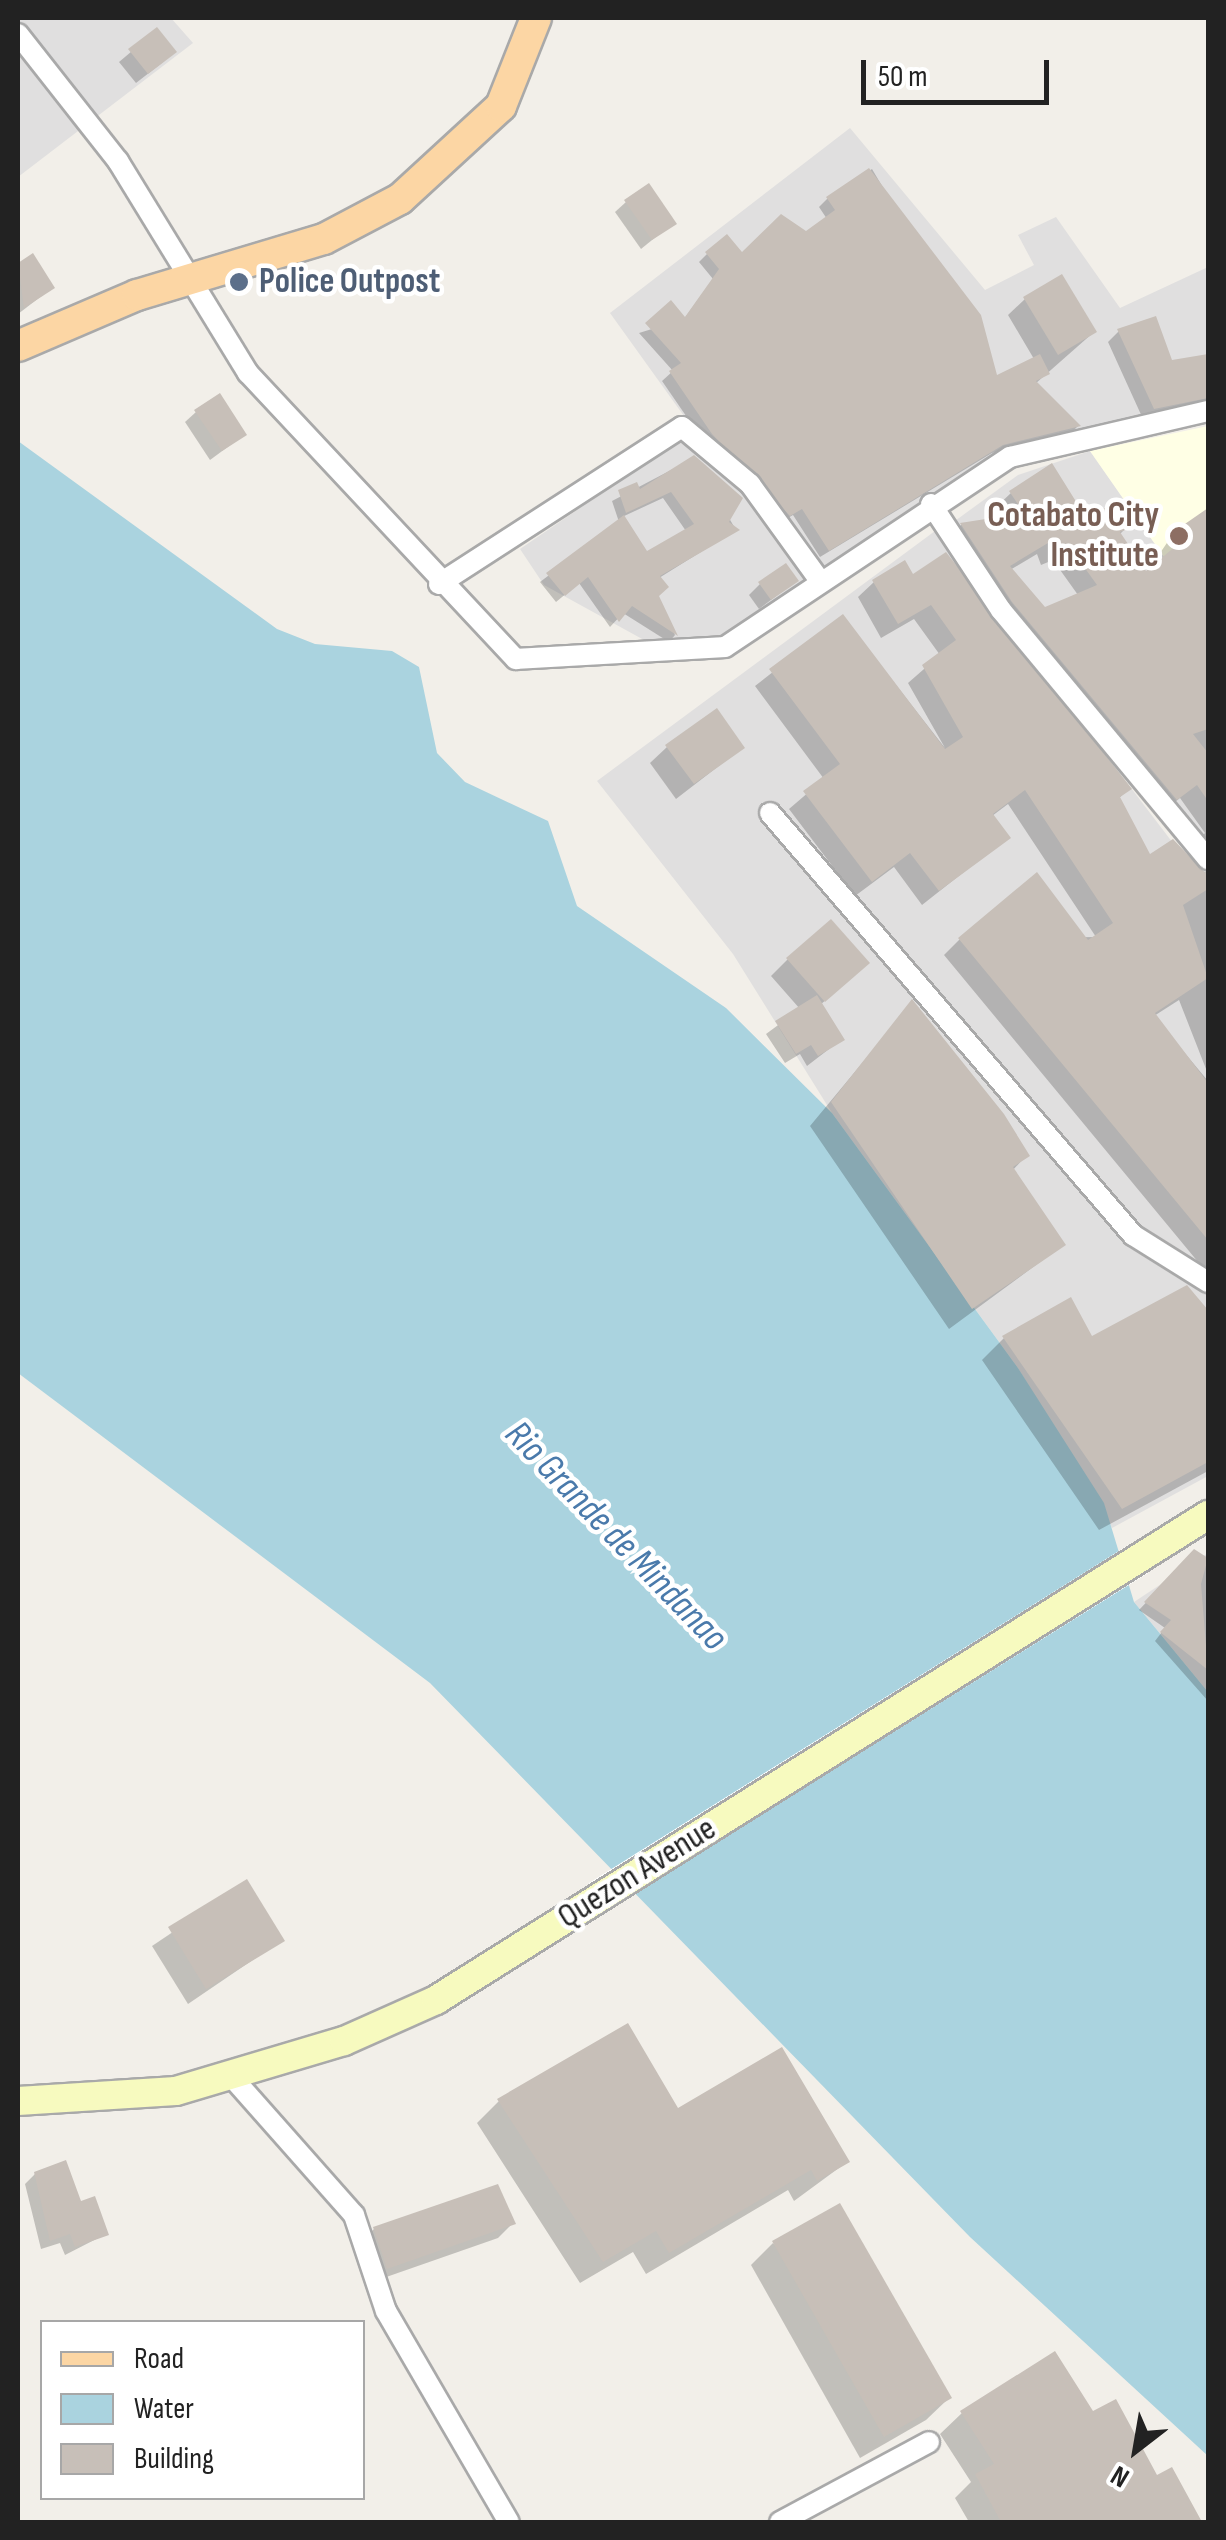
<!DOCTYPE html>
<html>
<head>
<meta charset="utf-8">
<style>
  body { margin:0 }
  #map { position:relative; width:1226px; height:2540px; overflow:hidden; background:#f2efe9; font-family:"Sofia Sans Condensed",sans-serif }
  div>[style] { position:absolute }
  [style*='--x'] { left:calc(var(--x)*1px); top:calc(var(--y)*1px); width:calc(var(--w)*1px); rotate:calc(var(--a)*1deg) }
  .residential>* { inset:0; background:#e0dfdf }
  .education>* { inset:0; background:#ffffe5 }
  .water>* { inset:0; background:#aad3df }
  .pier>* { inset:0; background:#fff }
  .shadow>* { inset:0; background:#0003 }
  .building>* { inset:0; background:#c7bfb8 }
  .roads { filter:drop-shadow(2px 0 #a9a9a9) drop-shadow(-2px 0 #a9a9a9) drop-shadow(0 2px #a9a9a9) drop-shadow(0 -2px #a9a9a9) }
  .street>* { height:20px; margin:-10px; padding:0 10px; transform-origin:10px; border-radius:10px; background:#fff }
  .secondary>* { height:28px; margin:-14px; padding:0 14px; transform-origin:14px; border-radius:14px; background:#f7fabf }
  .primary>* { height:30px; margin:-15px; padding:0 15px; transform-origin:15px; border-radius:15px; background:#fcd6a4 }
  .dots>* { width:28px; height:28px; translate:-50% -50%; box-sizing:border-box; border:5px solid #fff; border-radius:50% }
  span { translate:-50% -50%; white-space:nowrap; text-align:center; line-height:1.15; -webkit-text-stroke:9px #fff; paint-order:stroke }
  .service-label { font-size:35px; color:#4e5e75; font-weight:700 }
  .left { translate:0 -50%; text-align:left }
  .education-label { font-size:35px; color:#785e54; font-weight:700 }
  .right { translate:-100% -50%; text-align:right }
  .street-label { font-size:35px; color:#222 }
  .water-label { font-size:38px; color:#4a7aab; font-style:italic }
  .frame { position:absolute; inset:0; border:20px solid #222; pointer-events:none }
  .legend { position:absolute; left:40px; top:2320px; width:325px; height:180px; box-sizing:border-box; background:#fff; border:2px solid #a7a7a7; margin:0; padding:12px 18px; list-style:none; font-size:30px; color:#222 }
  .legend li { display:flex; align-items:center; gap:20px; height:50px }
  .legend b { width:50px; border:2px solid #a7a7a7 }
  .north { position:absolute; left:1086px; top:2400px; width:100px; height:100px; -webkit-text-stroke:8px #fff; paint-order:stroke; rotate:211deg; font-size:28px; font-weight:700; line-height:40px; text-align:center; color:#222 }
  .north::after { content:''; display:block; margin:auto; width:35px; height:45px; background:#222; clip-path:polygon(50% 0,100% 100%,50% 72%,0 100%) }
  .scale { position:absolute; left:861px; top:60px; width:188px; height:45px; box-sizing:border-box; border:5px solid #222; border-top:0; padding-left:12px; font-size:30px; line-height:35px; white-space:nowrap; color:#222; -webkit-text-stroke:8px #fff; paint-order:stroke }
</style>
</head>
<body>
<div id="map">
  <div class="residential">
    <i style="clip-path:polygon(18px 18px,171px 18px,193px 43px,18px 177px)"></i>
    <i style="clip-path:polygon(850px 128px,985px 290px,1034px 265px,1018px 235px,1056px 217px,1120px 308px,1208px 267px,1208px 409px,1003px 456px,723px 641px,644px 640px,544px 585px,520px 549px,694px 430px,610px 313px)"></i>
    <i style="clip-path:polygon(1090px 451px,1208px 620px,1208px 850px,1003px 605px,948px 526px,1018px 475px)"></i>
    <i style="clip-path:polygon(935px 531px,1208px 889px,1208px 1476px,1112px 1528px,1018px 1368px,832px 1113px,733px 954px,597px 781px)"></i>
    <i style="clip-path:polygon(1208px 1553px,1208px 1692px,1134px 1602px)"></i>
  </div>
  <div class="education">
    <i style="clip-path:polygon(1208px 426px,1208px 620px,1090px 451px)"></i>
  </div>
  <div class="water">
    <i style="clip-path:polygon(18px 441px,277px 629px,315px 644px,392px 651px,419px 667px,437px 753px,465px 782px,548px 821px,577px 906px,726px 1008px,832px 1113px,1018px 1368px,1104px 1503px,1134px 1602px,1208px 1692px,1208px 2456px,970px 2237px,430px 1683px,18px 1373px)"></i>
  </div>
  <div class="pier">
    <i style="clip-path:polygon(1130px 1544px,1148px 1573px,607px 1911px,589px 1883px)"></i>
  </div>
  <div class="shadow">
    <i style="clip-path:polygon(157px 30px,163px 62px,136px 83px,119px 62px)"></i>
    <i style="clip-path:polygon(872px 169px,996px 378px,1034px 359px,1008px 315px,1025px 299px,1094px 332px,1035px 384px,1078px 426px,1070px 434px,992px 453px,820px 557px,793px 515px,781px 522px,704px 442px,662px 381px,673px 371px,639px 333px,684px 319px,713px 279px,699px 262px,707px 254px,742px 256px,806px 234px,827px 219px,819px 207px,827px 199px)"></i>
    <i style="clip-path:polygon(626px 202px,673px 223px,641px 249px,615px 212px)"></i>
    <i style="clip-path:polygon(32px 257px,52px 288px,18px 314px,18px 266px)"></i>
    <i style="clip-path:polygon(1119px 331px,1170px 363px,1208px 357px,1208px 411px,1143px 419px,1108px 342px)"></i>
    <i style="clip-path:polygon(196px 412px,244px 435px,210px 460px,185px 422px)"></i>
    <i style="clip-path:polygon(evenodd,694px 458px,736px 530px,659px 578px,656px 596px,675px 635px,669px 642px,623px 613px,610px 627px,579px 583px,556px 602px,540px 582px,619px 522px,612px 501px,694px 458px,663px 498px,686px 531px,647px 554px,622px 517px,663px 498px)"></i>
    <i style="clip-path:polygon(evenodd,1011px 493px,1127px 527px,1119px 535px,1145px 575px,1171px 537px,1208px 511px,1208px 1074px,1179px 1000px,1154px 1016px,1208px 1081px,1208px 1274px,944px 955px,960px 939px,1096px 937px,1008px 804px,992px 816px,1008px 837px,922px 905px,894px 867px,855px 896px,789px 809px,824px 779px,755px 686px,843px 617px,945px 748px,908px 683px,940px 655px,914px 619px,881px 638px,858px 597px,874px 582px,912px 578px,978px 597px,946px 541px,961px 525px,1002px 519px,995px 508px,1011px 493px,1037px 554px,1041px 565px,1053px 560px,1078px 595px,1044px 610px,1010px 570px,1037px 554px,1011px 493px,1060px 694px,1160px 814px,1180px 798px,1205px 833px,1189px 849px,1206px 872px,1149px 857px,1118px 799px,1129px 789px,1060px 694px)"></i>
    <i style="clip-path:polygon(796px 581px,759px 609px,749px 595px,760px 584px)"></i>
    <i style="clip-path:polygon(667px 747px,742px 748px,676px 799px,650px 763px)"></i>
    <i style="clip-path:polygon(788px 959px,849px 980px,820px 1005px,842px 1039px,807px 1066px,800px 1054px,785px 1063px,766px 1034px,800px 1009px,771px 976px)"></i>
    <i style="clip-path:polygon(912px 1003px,1026px 1156px,1012px 1171px,1063px 1245px,949px 1329px,810px 1126px)"></i>
    <i style="clip-path:polygon(1186px 1288px,1208px 1323px,1208px 1471px,1099px 1530px,982px 1360px,1004px 1338px,1091px 1339px)"></i>
    <i style="clip-path:polygon(1194px 1552px,1208px 1561px,1208px 1701px,1155px 1641px,1165px 1628px,1139px 1610px)"></i>
    <i style="clip-path:polygon(246px 1883px,282px 1940px,188px 2004px,152px 1946px)"></i>
    <i style="clip-path:polygon(499px 2101px,678px 2111px,847px 2162px,794px 2201px,788px 2190px,646px 2274px,633px 2252px,580px 2283px,477px 2123px)"></i>
    <i style="clip-path:polygon(35px 2174px,80px 2204px,106px 2234px,65px 2255px,60px 2243px,41px 2249px,25px 2184px)"></i>
    <i style="clip-path:polygon(513px 2223px,498px 2238px,372px 2282px,359px 2244px,374px 2229px)"></i>
    <i style="clip-path:polygon(773px 2243px,949px 2398px,926px 2420px,860px 2458px,751px 2265px)"></i>
    <i style="clip-path:polygon(962px 2413px,1092px 2415px,1156px 2478px,1171px 2471px,1199px 2522px,969px 2522px,955px 2498px,971px 2482px,940px 2434px)"></i>
  </div>
  <div class="building">
    <i style="clip-path:polygon(157px 27px,177px 52px,148px 74px,128px 49px)"></i>
    <i style="clip-path:polygon(869px 168px,981px 315px,997px 375px,1040px 354px,1050px 374px,1036px 381px,1081px 426px,1003px 445px,829px 551px,802px 509px,790px 516px,712px 434px,669px 371px,681px 363px,645px 323px,671px 300px,685px 317px,719px 269px,705px 252px,727px 234px,742px 252px,781px 214px,806px 231px,835px 210px,826px 197px)"></i>
    <i style="clip-path:polygon(649px 183px,677px 224px,652px 240px,624px 200px)"></i>
    <i style="clip-path:polygon(33px 253px,55px 288px,24px 308px,18px 263px)"></i>
    <i style="clip-path:polygon(1062px 274px,1097px 332px,1058px 355px,1023px 297px)"></i>
    <i style="clip-path:polygon(1156px 316px,1172px 360px,1208px 354px,1208px 398px,1154px 409px,1117px 329px)"></i>
    <i style="clip-path:polygon(220px 393px,247px 435px,222px 451px,194px 410px)"></i>
    <i style="clip-path:polygon(694px 455px,743px 498px,729px 522px,740px 530px,660px 576px,669px 587px,659px 596px,678px 636px,632px 606px,619px 622px,588px 577px,565px 596px,546px 573px,624px 515px,647px 551px,694px 524px,671px 492px,626px 513px,618px 490px,637px 482px,640px 489px)"></i>
    <i style="clip-path:polygon(evenodd,1052px 463px,1085px 516px,1119px 502px,1130px 528px,1120px 532px,1146px 571px,1177px 545px,1169px 535px,1208px 508px,1208px 729px,1193px 734px,1208px 753px,1208px 801px,1197px 785px,1177px 800px,1012px 602px,960px 523px,1024px 513px,1009px 491px,1052px 463px,1053px 540px,1057px 551px,1069px 546px,1097px 585px,1045px 607px,1010px 566px,1053px 540px)"></i>
    <i style="clip-path:polygon(946px 552px,1132px 789px,1120px 797px,1150px 854px,1173px 839px,1208px 876px,1208px 889px,1183px 905px,1208px 978px,1155px 1013px,1208px 1083px,1208px 1240px,958px 938px,1037px 872px,1088px 940px,1113px 923px,1025px 790px,993px 814px,1011px 838px,939px 891px,910px 853px,872px 882px,803px 791px,840px 764px,769px 669px,843px 614px,945px 749px,963px 737px,922px 665px,956px 640px,931px 605px,898px 624px,872px 580px,905px 560px,913px 574px)"></i>
    <i style="clip-path:polygon(786px 563px,799px 581px,771px 600px,758px 582px)"></i>
    <i style="clip-path:polygon(717px 708px,745px 748px,694px 784px,665px 745px)"></i>
    <i style="clip-path:polygon(831px 919px,870px 963px,825px 1002px,786px 958px)"></i>
    <i style="clip-path:polygon(817px 995px,845px 1040px,818px 1056px,811px 1045px,796px 1054px,775px 1021px)"></i>
    <i style="clip-path:polygon(912px 999px,1004px 1114px,1030px 1156px,1013px 1167px,1066px 1245px,972px 1309px,831px 1102px)"></i>
    <i style="clip-path:polygon(1187px 1285px,1208px 1310px,1208px 1462px,1122px 1509px,1002px 1336px,1071px 1297px,1092px 1336px)"></i>
    <i style="clip-path:polygon(1194px 1549px,1208px 1558px,1201px 1584px,1208px 1670px,1160px 1632px,1171px 1620px,1144px 1602px)"></i>
    <i style="clip-path:polygon(247px 1879px,285px 1941px,206px 1989px,168px 1927px)"></i>
    <i style="clip-path:polygon(628px 2023px,678px 2108px,782px 2047px,850px 2162px,817px 2181px,811px 2170px,669px 2253px,656px 2231px,603px 2262px,497px 2099px)"></i>
    <i style="clip-path:polygon(66px 2160px,81px 2201px,95px 2196px,109px 2235px,75px 2247px,70px 2234px,50px 2241px,34px 2172px)"></i>
    <i style="clip-path:polygon(498px 2184px,516px 2224px,387px 2269px,373px 2227px)"></i>
    <i style="clip-path:polygon(840px 2203px,952px 2398px,884px 2437px,772px 2241px)"></i>
    <i style="clip-path:polygon(1055px 2351px,1093px 2411px,1116px 2399px,1157px 2475px,1172px 2467px,1202px 2522px,1001px 2522px,975px 2474px,994px 2464px,960px 2411px)"></i>
  </div>
  <div class="roads">
    <div class="street">
      <i style="--x:18;--y:34;--w:162;--a:51.8"></i>
      <i style="--x:118;--y:161;--w:249;--a:58.5"></i>
      <i style="--x:248;--y:373;--w:392;--a:46.9"></i>
      <i style="--x:516;--y:659;--w:209;--a:-3.3"></i>
      <i style="--x:725;--y:647;--w:343;--a:-33.7"></i>
      <i style="--x:1010;--y:457;--w:203;--a:-13.1"></i>
      <i style="--x:931;--y:504;--w:127;--a:56.6"></i>
      <i style="--x:1001;--y:610;--w:324;--a:50.3"></i>
      <i style="--x:439;--y:584;--w:289;--a:-32.9"></i>
      <i style="--x:682;--y:427;--w:89;--a:40"></i>
      <i style="--x:750;--y:484;--w:121;--a:54.1"></i>
      <i style="--x:770;--y:813;--w:557;--a:49.3"></i>
      <i style="--x:1133;--y:1235;--w:89;--a:32.1"></i>
      <i style="--x:232;--y:2077;--w:184;--a:48.5"></i>
      <i style="--x:354;--y:2215;--w:101;--a:71.6"></i>
      <i style="--x:386;--y:2311;--w:244;--a:59.8"></i>
      <i style="--x:780;--y:2522;--w:169;--a:-28.2"></i>
    </div>
    <div class="secondary">
      <i style="--x:18;--y:2101;--w:158;--a:-3.6"></i>
      <i style="--x:176;--y:2091;--w:175;--a:-16.6"></i>
      <i style="--x:344;--y:2041;--w:101;--a:-24"></i>
      <i style="--x:436;--y:2000;--w:912;--a:-32.14"></i>
    </div>
    <div class="primary">
      <i style="--x:18;--y:346;--w:129;--a:-23.2"></i>
      <i style="--x:137;--y:295;--w:195;--a:-16.7"></i>
      <i style="--x:324;--y:239;--w:86;--a:-27.8"></i>
      <i style="--x:400;--y:199;--w:137;--a:-42.6"></i>
      <i style="--x:501;--y:106;--w:95;--a:-68.3"></i>
    </div>
  </div>
  <div class="dots">
    <i style="left:239px;top:282px;background:#5c6f8a"></i>
    <i style="left:1179px;top:536px;background:#8d6e63"></i>
  </div>
  <div class="service-label">
    <span class="left" style="left:259px;top:282px">Police Outpost</span>
  </div>
  <div class="education-label">
    <span class="right" style="left:1159px;top:536px">Cotabato City<br>Institute</span>
  </div>
  <div class="street-label">
    <span style="left:637px;top:1873px;rotate:-32deg">Quezon Avenue</span>
  </div>
  <div class="water-label">
    <span style="left:616px;top:1536px;rotate:46deg">Rio Grande de Mindanao</span>
  </div>
  <div class="frame"></div>
  <ul class="legend">
  <li><b style="height:12px;background:#fcd6a4"></b>Road</li>
  <li><b style="height:28px;background:#aad3df"></b>Water</li>
  <li><b style="height:28px;background:#c7bfb8"></b>Building</li>
  </ul>
  <div class="north">N</div>
  <div class="scale">50 m</div>
</div>
</body>
</html>
